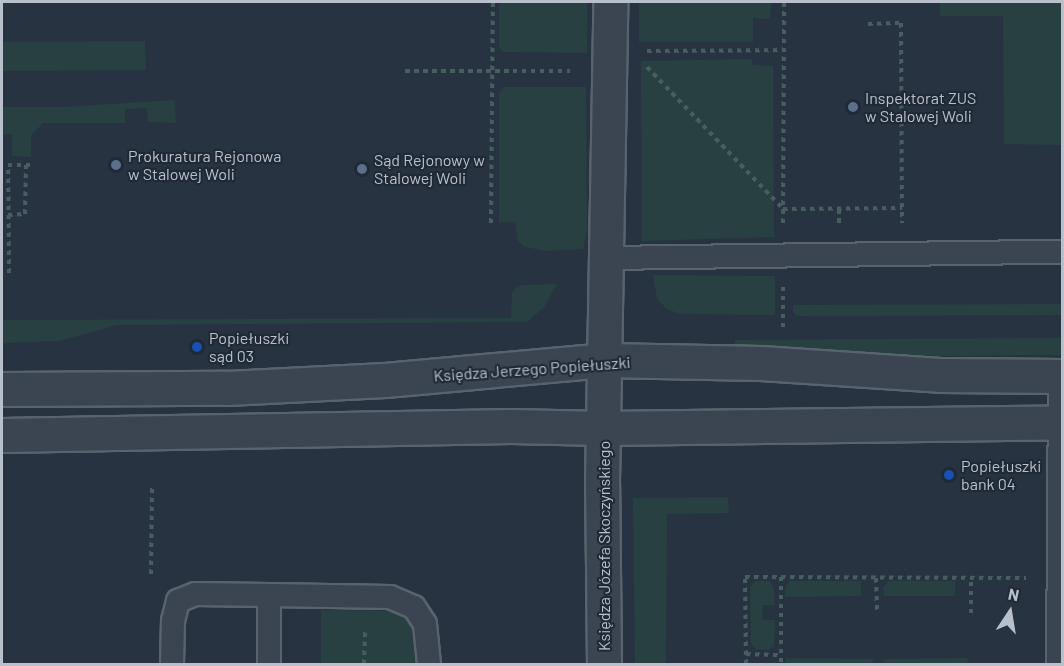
<!DOCTYPE html>
<html>
<head>
<meta charset="utf-8">
<style>
  body { margin:0 }
  #map { position:relative; width:1064px; height:666px; overflow:hidden; background:#273341; font-family:Barlow,sans-serif }
  div>[style] { position:absolute }
  [style*='--x'] { left:calc(var(--x)*1px); top:calc(var(--y)*1px); width:calc(var(--w)*1px); rotate:calc(var(--a)*1deg) }
  .green>* { inset:0; background:#294042 }
  .path>* { height:4px; margin-top:-2px; transform-origin:0; background:repeating-linear-gradient(90deg,#485d5f 0 4.5px,transparent 0 9px) }
  .roads { filter:drop-shadow(2px 0 #59636e) drop-shadow(-2px 0 #59636e) drop-shadow(0 2px #59636e) drop-shadow(0 -2px #59636e) }
  .service>* { height:22px; margin:-11px; padding:0 11px; transform-origin:11px; border-radius:11px; background:#3b4551 }
  .minor>* { height:33px; margin:-16.5px; padding:0 16.5px; transform-origin:16.5px; border-radius:16.5px; background:#3b4551 }
  .tertiary>* { height:33px; margin:-16.5px; padding:0 16.5px; transform-origin:16.5px; border-radius:16.5px; background:#3b4551 }
  .dots>* { width:16px; height:16px; translate:-50% -50%; box-sizing:border-box; border:3px solid #202a37; border-radius:50% }
  span { translate:-50% -50%; white-space:nowrap; text-align:center; line-height:1.15; -webkit-text-stroke:4.5px #202a37; paint-order:stroke }
  .poi-label { font-size:16px; color:#b8c0cb }
  .left { translate:0 -50%; text-align:left }
  .street-label { font-size:16px; color:#b8c0cb }
  .frame { position:absolute; inset:0; border:3px solid #b8c0cb; pointer-events:none }
  .north { position:absolute; left:980px; top:582px; width:60px; height:60px; -webkit-text-stroke:4px #202a37; paint-order:stroke; rotate:12deg; font-size:16px; font-weight:700; line-height:24px; text-align:center; color:#b8c0cb }
  .north::after { content:''; display:block; margin:auto; width:21px; height:27px; background:#b8c0cb; clip-path:polygon(50% 0,100% 100%,50% 72%,0 100%) }
</style>
</head>
<body>
<div id="map">
  <div class="green">
    <i style="clip-path:polygon(499px 2px,587px 2px,587px 53px,503px 52px,499px 47px)"></i>
    <i style="clip-path:polygon(639px 2px,771px 2px,770px 19px,753px 18px,753px 42px,639px 42px)"></i>
    <i style="clip-path:polygon(940px 2px,1062px 2px,1062px 145px,1004px 144px,1003px 16px,940px 16px)"></i>
    <i style="clip-path:polygon(145px 41px,146px 70px,2px 71px,2px 42px)"></i>
    <i style="clip-path:polygon(752px 59px,753px 65px,773px 66px,774px 237px,642px 241px,641px 61px)"></i>
    <i style="clip-path:polygon(504px 87px,586px 87px,587px 230px,583px 249px,547px 251px,525px 247px,518px 241px,515px 222px,499px 222px,499px 93px)"></i>
    <i style="clip-path:polygon(174px 100px,176px 123px,148px 122px,147px 108px,125px 109px,125px 123px,43px 123px,31px 135px,31px 157px,12px 156px,12px 134px,2px 134px,2px 107px,65px 107px)"></i>
    <i style="clip-path:polygon(653px 275px,775px 276px,775px 315px,680px 314px,667px 309px,657px 299px)"></i>
    <i style="clip-path:polygon(557px 284px,544px 307px,527px 322px,117px 325px,59px 341px,2px 343px,2px 315px,2px 320px,511px 318px,512px 293px,516px 288px,522px 285px)"></i>
    <i style="clip-path:polygon(1062px 304px,1062px 315px,797px 316px,793px 312px,793px 305px)"></i>
    <i style="clip-path:polygon(1062px 338px,1062px 355px,939px 356px,735px 346px,735px 340px)"></i>
    <i style="clip-path:polygon(728px 497px,729px 513px,667px 514px,666px 664px,635px 664px,633px 498px)"></i>
    <i style="clip-path:polygon(756px 581px,769px 581px,774px 587px,774px 605px,763px 605px,762px 620px,775px 620px,774px 646px,768px 650px,756px 649px,751px 643px,750px 587px)"></i>
    <i style="clip-path:polygon(790px 581px,861px 581px,861px 596px,785px 597px,785px 587px)"></i>
    <i style="clip-path:polygon(889px 581px,955px 581px,955px 596px,884px 596px,883px 588px)"></i>
    <i style="clip-path:polygon(321px 610px,391px 611px,411px 621px,420px 641px,420px 664px,321px 664px)"></i>
    <i style="clip-path:polygon(786px 658px,875px 659px,869px 664px,786px 664px)"></i>
    <i style="clip-path:polygon(968px 658px,967px 664px,888px 664px,882px 659px)"></i>
  </div>
  <div class="path">
    <i style="--x:868;--y:24;--w:33;--a:-2"></i>
    <i style="--x:901;--y:23;--w:200;--a:89.7"></i>
    <i style="--x:647;--y:51;--w:137;--a:-0.4"></i>
    <i style="--x:647;--y:67;--w:197;--a:46.2"></i>
    <i style="--x:783;--y:209;--w:119;--a:-0.5"></i>
    <i style="--x:405;--y:71;--w:165;--a:0"></i>
    <i style="--x:839;--y:209;--w:14;--a:90"></i>
    <i style="--x:8;--y:215;--w:17;--a:-3"></i>
    <i style="--x:25;--y:214;--w:49;--a:-88.8"></i>
    <i style="--x:26;--y:165;--w:5;--a:0"></i>
    <i style="--x:491;--y:223;--w:221;--a:-89.5"></i>
    <i style="--x:783;--y:223;--w:221;--a:-89.7"></i>
    <i style="--x:9;--y:273;--w:108;--a:-90.5"></i>
    <i style="--x:8;--y:165;--w:18;--a:0"></i>
    <i style="--x:783;--y:327;--w:40;--a:-90"></i>
    <i style="--x:151;--y:574;--w:87;--a:-89.3"></i>
    <i style="--x:781;--y:577;--w:87;--a:90"></i>
    <i style="--x:876;--y:578;--w:35;--a:88"></i>
    <i style="--x:971;--y:613;--w:36;--a:-90"></i>
    <i style="--x:746;--y:654;--w:35;--a:2"></i>
    <i style="--x:364;--y:664;--w:36;--a:-88"></i>
    <i style="--x:746;--y:664;--w:87;--a:-90.7"></i>
    <i style="--x:745;--y:577;--w:281;--a:0.2"></i>
  </div>
  <div class="roads">
    <div class="service">
      <i style="--x:607;--y:258;--w:455;--a:-0.8"></i>
      <i style="--x:269;--y:595;--w:121;--a:0.9"></i>
      <i style="--x:390;--y:597;--w:26;--a:23"></i>
      <i style="--x:414;--y:607;--w:20;--a:57"></i>
      <i style="--x:425;--y:624;--w:40;--a:84.3"></i>
      <i style="--x:172;--y:664;--w:43;--a:-88.7"></i>
      <i style="--x:173;--y:621;--w:21;--a:-76"></i>
      <i style="--x:178;--y:601;--w:18;--a:-22"></i>
      <i style="--x:195;--y:594;--w:74;--a:0.8"></i>
      <i style="--x:269;--y:595;--w:69;--a:90"></i>
      <i style="--x:1058;--y:664;--w:288;--a:-89.6"></i>
    </div>
    <div class="minor">
      <i style="--x:604;--y:664;--w:181;--a:-90.6"></i>
      <i style="--x:602;--y:483;--w:481;--a:-89"></i>
    </div>
    <div class="tertiary">
      <i style="--x:2;--y:389;--w:225;--a:-0.3"></i>
      <i style="--x:227;--y:388;--w:158;--a:-2.9"></i>
      <i style="--x:385;--y:380;--w:220;--a:-5.2"></i>
      <i style="--x:604;--y:360;--w:157;--a:1.1"></i>
      <i style="--x:761;--y:363;--w:179;--a:3.8"></i>
      <i style="--x:940;--y:375;--w:122;--a:0.5"></i>
      <i style="--x:2;--y:435;--w:509;--a:-1.01"></i>
      <i style="--x:511;--y:426;--w:92;--a:1.2"></i>
      <i style="--x:603;--y:428;--w:459;--a:-0.7"></i>
    </div>
  </div>
  <div class="dots">
    <i style="left:853px;top:107px;background:#5c6f8a"></i>
    <i style="left:116px;top:165px;background:#5c6f8a"></i>
    <i style="left:362px;top:169px;background:#5c6f8a"></i>
    <i style="left:197px;top:347px;background:#1a4fb4"></i>
    <i style="left:949px;top:475px;background:#1a4fb4"></i>
  </div>
  <div class="poi-label">
    <span class="left" style="left:865px;top:107px">Inspektorat ZUS<br>w Stalowej Woli</span>
    <span class="left" style="left:128px;top:165px">Prokuratura Rejonowa<br>w Stalowej Woli</span>
    <span class="left" style="left:374px;top:169px">Sąd Rejonowy w<br>Stalowej Woli</span>
    <span class="left" style="left:209px;top:347px">Popiełuszki<br>sąd 03</span>
    <span class="left" style="left:961px;top:475px">Popiełuszki<br>bank 04</span>
  </div>
  <div class="street-label">
    <span style="left:532px;top:369px;rotate:-4deg">Księdza Jerzego Popiełuszki</span>
    <span style="left:604px;top:546px;rotate:-90deg">Księdza Józefa Skoczyńskiego</span>
  </div>
  <div class="frame"></div>
  <div class="north">N</div>
</div>
</body>
</html>
